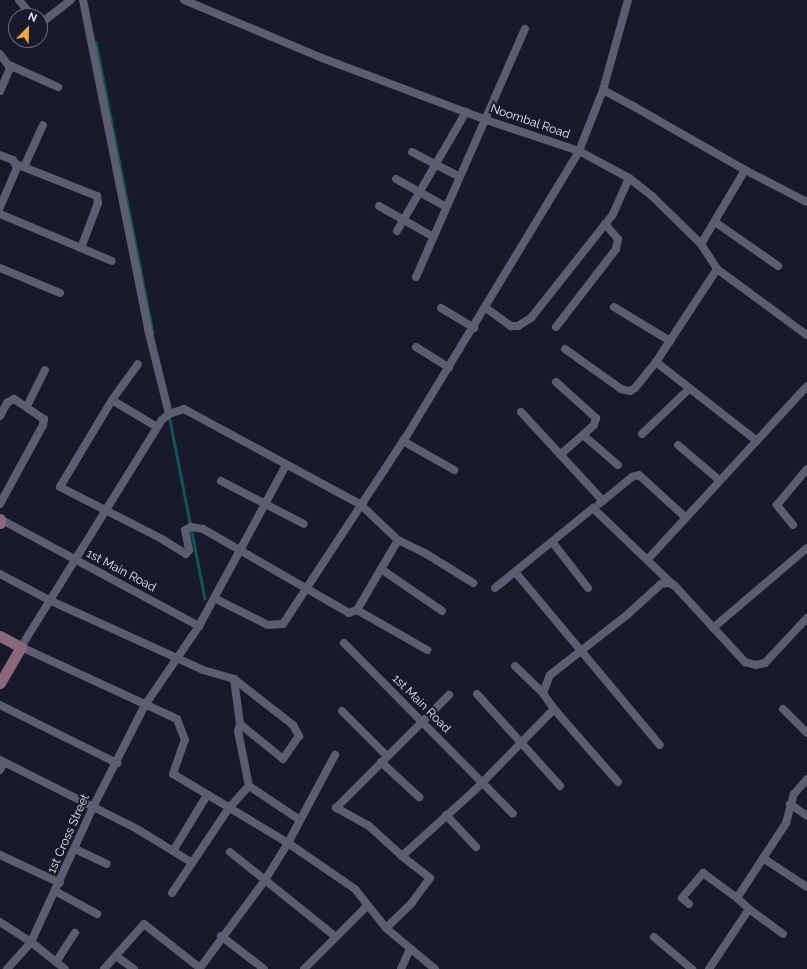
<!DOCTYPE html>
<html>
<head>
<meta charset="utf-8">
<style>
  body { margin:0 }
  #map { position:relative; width:807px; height:969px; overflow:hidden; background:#18192a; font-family:Raleway,sans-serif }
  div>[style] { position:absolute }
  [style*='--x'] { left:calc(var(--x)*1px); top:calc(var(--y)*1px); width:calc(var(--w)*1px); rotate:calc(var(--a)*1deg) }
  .stream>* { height:2.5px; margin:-1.25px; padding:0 1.25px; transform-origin:1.25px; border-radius:1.25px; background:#0f555b }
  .street>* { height:8px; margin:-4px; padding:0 4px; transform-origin:4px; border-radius:4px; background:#5c5d72 }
  .secondary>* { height:11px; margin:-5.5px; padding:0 5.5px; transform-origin:5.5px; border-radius:5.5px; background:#8a687c }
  span { translate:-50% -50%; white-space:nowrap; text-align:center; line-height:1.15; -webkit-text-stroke:4px #18192a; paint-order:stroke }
  .street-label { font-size:12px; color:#e2e3ef }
  .north { position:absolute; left:8px; top:8px; width:40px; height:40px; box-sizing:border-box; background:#18192a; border:1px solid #696a79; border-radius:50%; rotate:23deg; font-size:11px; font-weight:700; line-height:16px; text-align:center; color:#e2e3ef }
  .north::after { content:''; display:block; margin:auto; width:14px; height:18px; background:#f2a541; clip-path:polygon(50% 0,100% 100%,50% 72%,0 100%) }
</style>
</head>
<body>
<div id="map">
  <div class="stream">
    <i style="--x:96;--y:42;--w:296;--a:78.9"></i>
    <i style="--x:169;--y:415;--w:187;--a:78.9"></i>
  </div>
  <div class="street">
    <i style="--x:19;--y:0;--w:21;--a:51"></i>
    <i style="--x:83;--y:0;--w:335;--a:78.8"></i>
    <i style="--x:148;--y:329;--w:88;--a:76.1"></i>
    <i style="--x:184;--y:0;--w:150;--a:22.8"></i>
    <i style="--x:322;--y:58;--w:175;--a:20.7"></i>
    <i style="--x:486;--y:120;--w:98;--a:18.4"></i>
    <i style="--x:579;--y:151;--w:66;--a:-68.5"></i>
    <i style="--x:603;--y:90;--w:34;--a:28"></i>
    <i style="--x:633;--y:106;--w:129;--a:29.7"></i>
    <i style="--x:745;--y:170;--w:86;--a:120.7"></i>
    <i style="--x:701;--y:244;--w:30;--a:57"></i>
    <i style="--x:717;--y:269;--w:112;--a:36.3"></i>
    <i style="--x:40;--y:24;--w:39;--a:-38"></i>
    <i style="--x:0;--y:54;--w:17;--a:54"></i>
    <i style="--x:10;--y:68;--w:25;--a:113"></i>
    <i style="--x:9;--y:65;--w:54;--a:24.2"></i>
    <i style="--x:603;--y:90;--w:93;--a:-74.5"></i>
    <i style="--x:412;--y:152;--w:50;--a:27.6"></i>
    <i style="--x:0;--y:155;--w:14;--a:21"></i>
    <i style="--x:13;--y:160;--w:9;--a:63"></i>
    <i style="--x:17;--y:168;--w:43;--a:113.6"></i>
    <i style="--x:16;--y:164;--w:87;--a:21.6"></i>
    <i style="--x:97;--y:196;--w:7;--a:82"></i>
    <i style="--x:98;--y:203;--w:48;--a:110.7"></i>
    <i style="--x:24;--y:167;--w:46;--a:-65.7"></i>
    <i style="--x:745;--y:170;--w:70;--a:27.3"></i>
    <i style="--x:396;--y:179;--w:54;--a:29"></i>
    <i style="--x:379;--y:206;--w:59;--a:29.6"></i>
    <i style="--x:0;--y:214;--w:121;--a:22.8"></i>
    <i style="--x:715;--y:222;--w:77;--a:34.9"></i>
    <i style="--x:397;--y:231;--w:138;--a:-59.9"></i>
    <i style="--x:0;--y:268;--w:65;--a:22.6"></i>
    <i style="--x:416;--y:277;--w:271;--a:-66.3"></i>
    <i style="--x:614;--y:307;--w:66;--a:31.3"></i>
    <i style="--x:441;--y:308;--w:39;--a:31"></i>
    <i style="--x:486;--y:308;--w:31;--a:36"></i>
    <i style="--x:511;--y:326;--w:7;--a:0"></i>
    <i style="--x:518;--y:326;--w:15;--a:-32"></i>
    <i style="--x:531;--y:318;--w:132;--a:-51.7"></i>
    <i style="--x:613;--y:214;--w:39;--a:-66"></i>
    <i style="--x:556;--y:327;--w:98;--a:-52.4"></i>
    <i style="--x:616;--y:249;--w:10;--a:-79"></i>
    <i style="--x:618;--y:239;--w:20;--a:-131"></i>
    <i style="--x:416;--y:347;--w:39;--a:32"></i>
    <i style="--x:565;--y:349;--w:69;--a:35.5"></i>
    <i style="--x:621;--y:389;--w:9;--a:13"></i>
    <i style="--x:630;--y:391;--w:6;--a:-31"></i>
    <i style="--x:635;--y:388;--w:33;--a:-51"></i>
    <i style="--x:656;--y:362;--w:111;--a:-56.7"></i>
    <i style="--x:656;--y:362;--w:128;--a:38"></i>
    <i style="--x:556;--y:382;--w:54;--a:42"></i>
    <i style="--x:596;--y:418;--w:7;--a:106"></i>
    <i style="--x:594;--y:425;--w:45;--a:138.6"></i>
    <i style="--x:112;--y:400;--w:44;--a:-54.2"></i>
    <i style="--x:27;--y:406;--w:40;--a:-63.4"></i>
    <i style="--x:521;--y:412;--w:121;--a:47.3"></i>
    <i style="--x:0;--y:416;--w:15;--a:-62"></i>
    <i style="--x:7;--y:403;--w:8;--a:-30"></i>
    <i style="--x:14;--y:399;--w:36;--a:34"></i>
    <i style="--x:44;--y:419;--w:6;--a:99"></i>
    <i style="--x:43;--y:425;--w:90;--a:118.6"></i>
    <i style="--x:157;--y:427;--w:52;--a:-149"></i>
    <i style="--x:112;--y:400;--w:101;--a:120.9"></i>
    <i style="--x:60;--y:487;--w:114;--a:27"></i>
    <i style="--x:162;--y:539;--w:28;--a:32"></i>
    <i style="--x:186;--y:554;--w:5;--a:-53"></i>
    <i style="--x:189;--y:550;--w:20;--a:-101"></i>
    <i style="--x:185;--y:530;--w:7;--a:-27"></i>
    <i style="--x:191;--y:527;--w:12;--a:9"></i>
    <i style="--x:203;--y:529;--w:168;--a:29.9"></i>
    <i style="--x:349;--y:613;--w:9;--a:-21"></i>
    <i style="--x:357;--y:610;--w:81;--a:-59.6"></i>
    <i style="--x:642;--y:434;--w:66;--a:-43.8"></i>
    <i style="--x:583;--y:435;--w:46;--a:40.6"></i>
    <i style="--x:403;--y:441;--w:59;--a:29.6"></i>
    <i style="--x:678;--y:445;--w:54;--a:40.5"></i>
    <i style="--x:221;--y:481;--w:93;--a:27.4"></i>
    <i style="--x:599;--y:504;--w:43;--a:-39.3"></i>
    <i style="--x:632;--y:477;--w:7;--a:-16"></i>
    <i style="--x:639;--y:475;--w:62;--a:42.4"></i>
    <i style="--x:2;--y:520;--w:224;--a:28.3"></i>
    <i style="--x:793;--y:525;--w:26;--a:-129"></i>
    <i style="--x:777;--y:505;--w:47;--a:-50.2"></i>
    <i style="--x:553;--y:543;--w:57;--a:52.1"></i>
    <i style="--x:648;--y:559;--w:235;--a:-47.4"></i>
    <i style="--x:381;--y:569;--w:74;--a:34.5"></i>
    <i style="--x:516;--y:573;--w:224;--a:50.1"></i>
    <i style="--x:0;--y:574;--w:55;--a:28"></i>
    <i style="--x:49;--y:600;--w:169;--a:24.4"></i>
    <i style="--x:203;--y:670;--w:32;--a:16"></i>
    <i style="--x:234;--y:679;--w:75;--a:37.9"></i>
    <i style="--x:293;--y:725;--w:13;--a:61"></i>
    <i style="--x:299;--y:736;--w:28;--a:125"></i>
    <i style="--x:283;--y:759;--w:55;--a:-140.9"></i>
    <i style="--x:495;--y:588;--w:127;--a:-39.2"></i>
    <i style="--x:593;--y:508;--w:111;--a:43.9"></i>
    <i style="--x:214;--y:598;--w:60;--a:26.6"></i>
    <i style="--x:268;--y:625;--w:15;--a:-4"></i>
    <i style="--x:283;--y:624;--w:224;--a:-56.7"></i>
    <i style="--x:406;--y:437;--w:334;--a:-58.8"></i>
    <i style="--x:579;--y:151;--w:57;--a:28.4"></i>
    <i style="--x:629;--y:178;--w:31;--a:38"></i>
    <i style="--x:653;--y:197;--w:67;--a:44.4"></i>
    <i style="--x:357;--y:610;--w:81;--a:29.7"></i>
    <i style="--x:713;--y:628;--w:123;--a:-40.4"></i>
    <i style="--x:344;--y:643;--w:240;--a:45.3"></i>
    <i style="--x:515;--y:666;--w:39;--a:44"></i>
    <i style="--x:234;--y:679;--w:45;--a:82.4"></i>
    <i style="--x:240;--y:724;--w:7;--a:106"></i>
    <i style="--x:238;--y:731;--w:56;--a:78.7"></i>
    <i style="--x:249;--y:786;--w:61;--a:33.7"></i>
    <i style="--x:477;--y:694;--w:124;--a:47.9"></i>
    <i style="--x:0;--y:705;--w:131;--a:26.4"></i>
    <i style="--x:554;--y:709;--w:97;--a:48.8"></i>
    <i style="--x:783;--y:709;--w:34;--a:45"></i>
    <i style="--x:342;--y:711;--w:64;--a:45"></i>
    <i style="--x:0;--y:760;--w:153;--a:26.7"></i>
    <i style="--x:137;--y:829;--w:63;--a:31.4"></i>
    <i style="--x:381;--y:762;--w:52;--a:42.6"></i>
    <i style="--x:0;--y:770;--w:9;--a:-63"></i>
    <i style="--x:790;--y:804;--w:21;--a:35"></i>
    <i style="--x:446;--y:815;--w:44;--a:46.8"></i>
    <i style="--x:75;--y:849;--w:35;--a:25"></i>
    <i style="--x:173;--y:851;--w:66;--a:-58.7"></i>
    <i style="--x:230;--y:852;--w:134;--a:38.7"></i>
    <i style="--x:0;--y:855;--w:66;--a:25"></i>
    <i style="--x:402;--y:856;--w:45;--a:-137.7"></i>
    <i style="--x:369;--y:826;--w:38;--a:-151"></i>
    <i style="--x:336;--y:808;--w:160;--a:-45"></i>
    <i style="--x:763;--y:858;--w:53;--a:33.4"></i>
    <i style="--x:55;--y:891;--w:48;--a:28.7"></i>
    <i style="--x:172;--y:893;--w:102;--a:-56.2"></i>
    <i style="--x:229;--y:808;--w:30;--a:-48"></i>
    <i style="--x:689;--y:904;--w:9;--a:-139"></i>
    <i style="--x:682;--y:898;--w:33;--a:-50"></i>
    <i style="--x:703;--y:873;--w:42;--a:36.3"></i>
    <i style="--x:737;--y:898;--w:90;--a:-56.8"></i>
    <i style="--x:786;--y:823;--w:30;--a:-75"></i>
    <i style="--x:794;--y:794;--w:20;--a:-49"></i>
    <i style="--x:749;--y:909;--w:42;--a:36.3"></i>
    <i style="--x:0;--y:922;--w:37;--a:33"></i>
    <i style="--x:31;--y:942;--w:43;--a:38.5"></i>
    <i style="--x:386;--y:928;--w:35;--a:-44"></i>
    <i style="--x:411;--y:904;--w:32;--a:-54"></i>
    <i style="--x:430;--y:878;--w:36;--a:-142"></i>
    <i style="--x:402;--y:856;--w:98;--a:-42.1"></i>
    <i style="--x:475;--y:790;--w:113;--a:-45.7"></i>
    <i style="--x:554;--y:709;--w:19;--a:-125"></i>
    <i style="--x:543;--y:693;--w:19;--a:-69"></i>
    <i style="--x:550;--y:675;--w:99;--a:-38"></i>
    <i style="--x:628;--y:614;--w:45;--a:-42.3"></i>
    <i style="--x:661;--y:584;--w:8;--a:-7"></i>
    <i style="--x:669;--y:583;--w:5;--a:22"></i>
    <i style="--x:674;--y:585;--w:105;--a:47.3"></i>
    <i style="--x:745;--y:662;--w:11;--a:15"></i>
    <i style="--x:756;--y:665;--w:9;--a:-13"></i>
    <i style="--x:765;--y:663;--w:62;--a:-47"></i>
    <i style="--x:221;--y:936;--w:54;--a:37.5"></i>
    <i style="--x:654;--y:937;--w:50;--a:40.1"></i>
    <i style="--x:116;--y:956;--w:22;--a:36"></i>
    <i style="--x:56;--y:962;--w:35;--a:-57"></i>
    <i style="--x:7;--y:969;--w:36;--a:-48"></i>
    <i style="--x:31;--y:942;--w:149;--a:-65.3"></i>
    <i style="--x:93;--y:807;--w:114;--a:-63"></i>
    <i style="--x:145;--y:705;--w:96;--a:-55.6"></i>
    <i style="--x:199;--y:626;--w:183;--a:-61.6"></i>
    <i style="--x:104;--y:969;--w:60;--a:-48.4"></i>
    <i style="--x:144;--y:924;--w:71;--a:38.2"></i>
    <i style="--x:200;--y:968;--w:109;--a:-53.5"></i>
    <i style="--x:265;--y:880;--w:44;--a:-58.1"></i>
    <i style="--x:288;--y:843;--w:100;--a:-61.9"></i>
    <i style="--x:304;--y:969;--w:89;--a:-45"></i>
    <i style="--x:401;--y:969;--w:22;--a:-66"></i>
    <i style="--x:435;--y:969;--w:64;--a:-140.1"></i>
    <i style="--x:386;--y:928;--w:50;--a:-128.5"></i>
    <i style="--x:355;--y:889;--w:81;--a:-145.5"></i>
    <i style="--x:288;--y:843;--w:134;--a:-149"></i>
    <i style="--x:173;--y:774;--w:36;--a:-71"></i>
    <i style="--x:185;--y:740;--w:22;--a:-111"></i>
    <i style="--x:177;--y:719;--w:172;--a:-155.2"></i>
    <i style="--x:21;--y:647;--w:267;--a:-58.2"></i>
    <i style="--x:162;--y:420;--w:9;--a:-41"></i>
    <i style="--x:169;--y:414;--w:16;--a:-18"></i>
    <i style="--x:184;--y:409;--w:200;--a:28.4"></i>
    <i style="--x:360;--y:504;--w:52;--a:43.5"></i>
    <i style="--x:398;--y:540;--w:30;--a:26"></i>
    <i style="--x:425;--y:553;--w:57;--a:32"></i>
    <i style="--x:709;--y:969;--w:72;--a:-56.3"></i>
    <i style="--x:749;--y:909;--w:16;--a:-137"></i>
  </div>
  <div class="secondary">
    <i style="--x:0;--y:519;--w:4;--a:90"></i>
    <i style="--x:0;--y:636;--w:24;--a:28"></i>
    <i style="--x:21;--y:647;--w:42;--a:120.3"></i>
  </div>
  <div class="street-label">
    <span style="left:530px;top:122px;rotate:19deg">Noombal Road</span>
    <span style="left:121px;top:571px;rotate:28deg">1st Main Road</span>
    <span style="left:421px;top:704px;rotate:45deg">1st Main Road</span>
    <span style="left:69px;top:834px;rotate:-66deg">1st Cross Street</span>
  </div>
  <div class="north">N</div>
</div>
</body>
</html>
